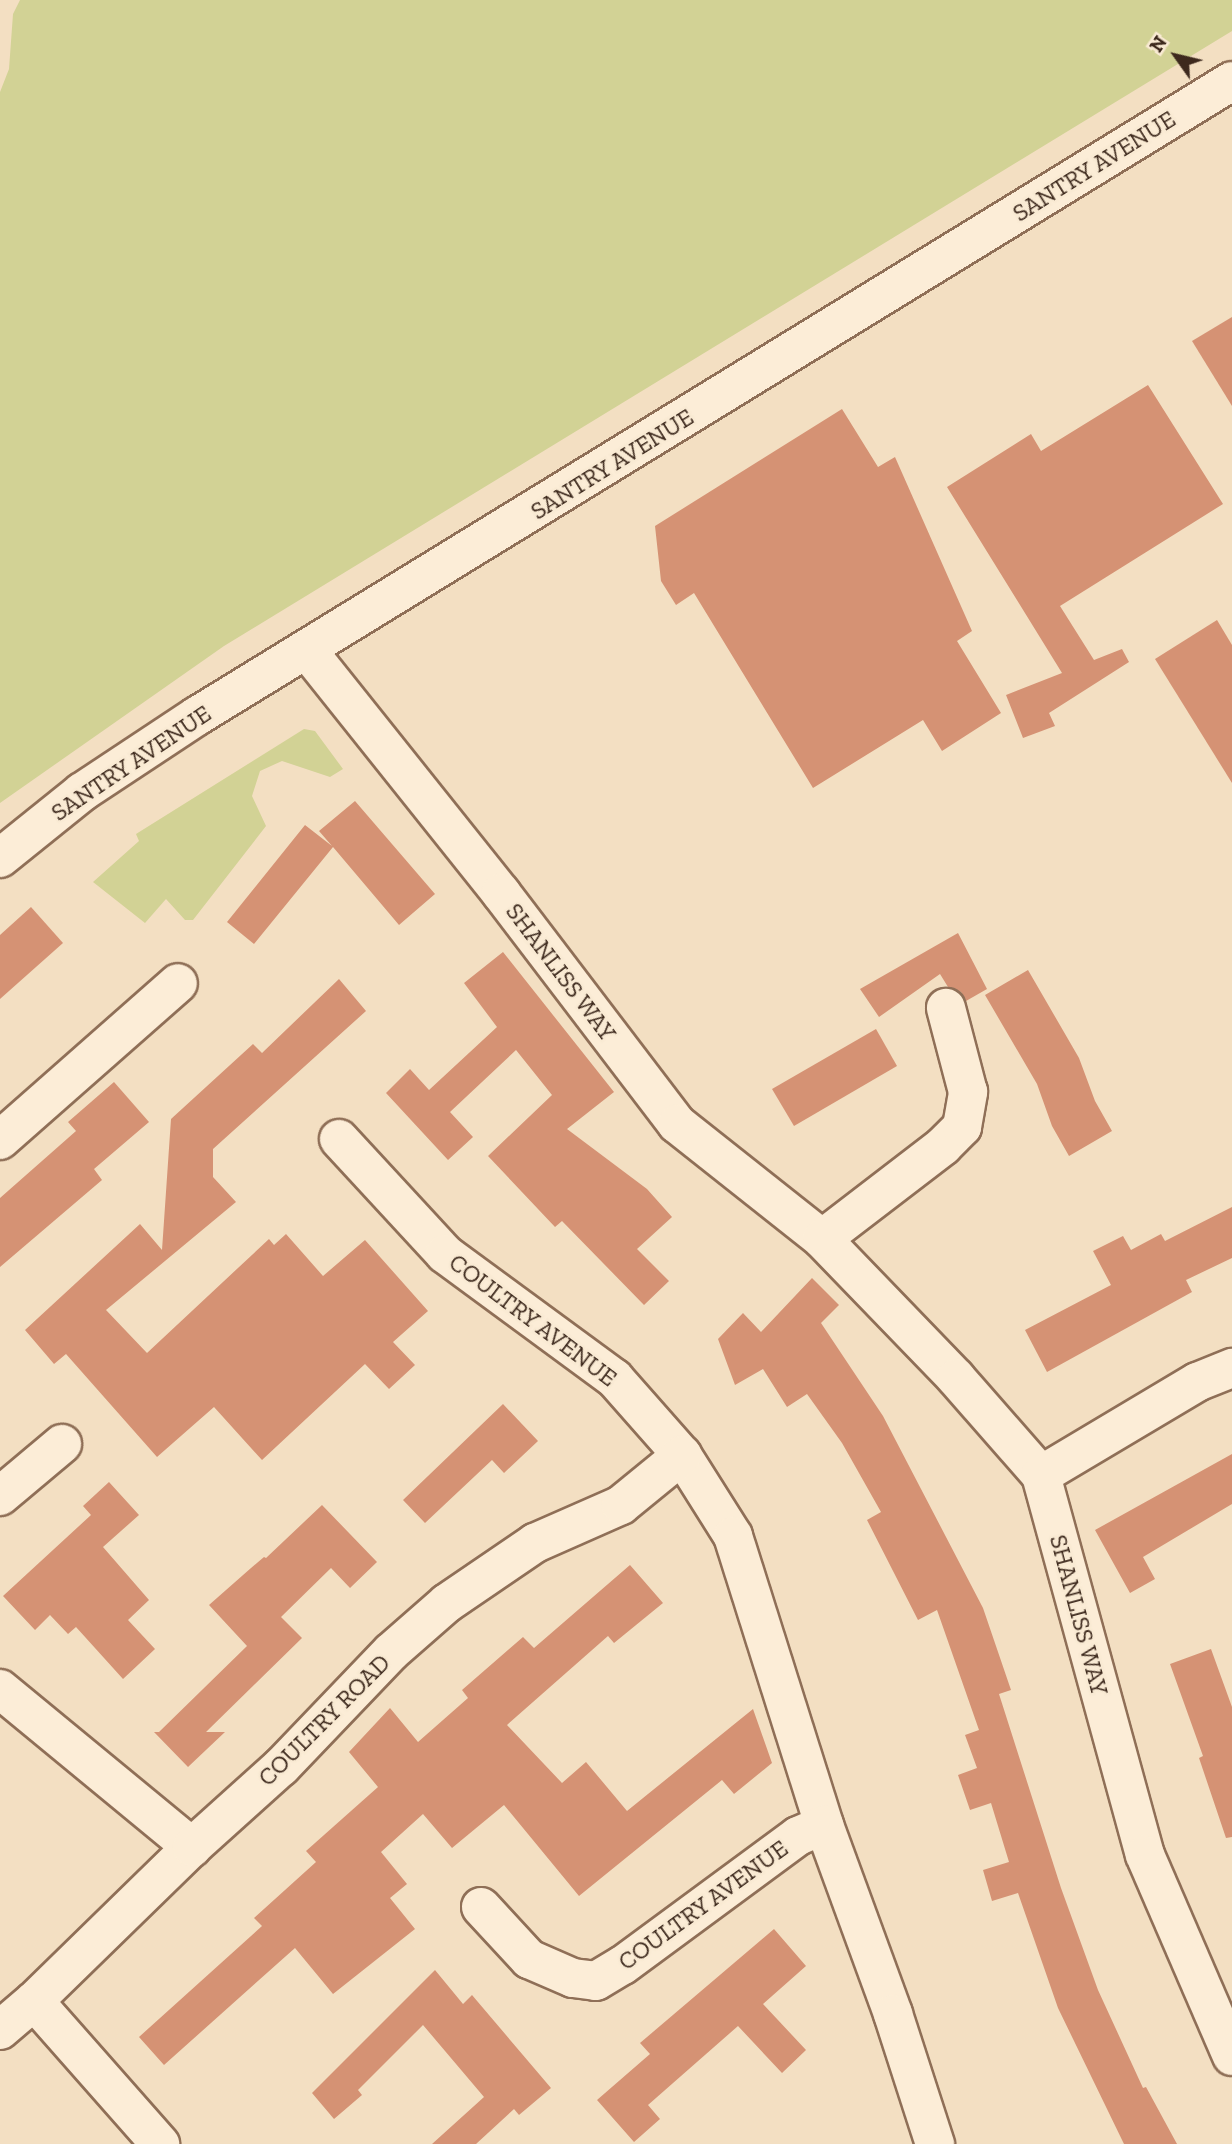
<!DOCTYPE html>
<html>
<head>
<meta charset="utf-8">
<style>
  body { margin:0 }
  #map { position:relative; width:1232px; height:2144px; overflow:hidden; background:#f3dfc2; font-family:"Zilla Slab",serif }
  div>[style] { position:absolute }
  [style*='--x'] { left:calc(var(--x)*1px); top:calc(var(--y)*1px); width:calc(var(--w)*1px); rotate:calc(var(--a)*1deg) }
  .green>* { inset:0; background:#d2d295 }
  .building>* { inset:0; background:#d59274 }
  .roads { filter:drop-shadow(2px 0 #8f6f57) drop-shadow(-2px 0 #8f6f57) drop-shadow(0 2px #8f6f57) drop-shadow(0 -2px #8f6f57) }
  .street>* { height:38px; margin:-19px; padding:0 19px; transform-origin:19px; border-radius:19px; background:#fcedd7 }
  .secondary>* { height:38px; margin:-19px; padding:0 19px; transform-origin:19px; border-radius:19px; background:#fcedd7 }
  span { translate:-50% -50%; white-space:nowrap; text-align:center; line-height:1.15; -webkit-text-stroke:5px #f9ead3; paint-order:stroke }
  .street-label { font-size:24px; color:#3d291d }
  .north { position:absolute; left:1141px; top:21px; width:70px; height:70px; -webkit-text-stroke:5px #f9ead3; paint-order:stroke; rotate:304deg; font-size:19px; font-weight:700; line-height:28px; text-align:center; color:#3d291d }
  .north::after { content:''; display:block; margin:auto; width:24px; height:32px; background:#3d291d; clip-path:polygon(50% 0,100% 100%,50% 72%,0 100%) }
</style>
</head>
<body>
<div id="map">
  <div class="green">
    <i style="clip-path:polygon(20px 0,1232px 0,1232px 31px,224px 646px,0 803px,0 92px,9px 69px,13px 14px)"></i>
    <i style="clip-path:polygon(304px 729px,315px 731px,343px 769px,330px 777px,282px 761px,260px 771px,252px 796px,266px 826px,193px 920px,185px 920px,166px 899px,145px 923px,93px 882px,139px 841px,136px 834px)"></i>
  </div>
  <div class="building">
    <i style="clip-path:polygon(1232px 317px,1232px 406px,1192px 341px)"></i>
    <i style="clip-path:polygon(1148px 385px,1223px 504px,1060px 606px,1094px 660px,1122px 649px,1129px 662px,1049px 713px,1055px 726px,1023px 738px,1006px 695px,1062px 673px,947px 487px,1031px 434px,1041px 451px)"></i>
    <i style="clip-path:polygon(842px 409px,878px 467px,895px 457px,972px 631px,957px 641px,1001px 713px,942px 751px,923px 720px,813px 788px,694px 593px,676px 605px,661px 581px,655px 526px)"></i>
    <i style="clip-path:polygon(1217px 620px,1232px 645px,1232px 783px,1155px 659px)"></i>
    <i style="clip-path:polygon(355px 801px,435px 894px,399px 925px,333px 847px,254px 944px,227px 922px,305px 825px,332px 846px,319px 831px)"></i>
    <i style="clip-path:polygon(31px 907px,63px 943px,0 999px,0 935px)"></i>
    <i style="clip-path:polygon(958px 933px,987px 989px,966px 1001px,961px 992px,948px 987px,940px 974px,879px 1017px,860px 989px)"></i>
    <i style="clip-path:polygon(503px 952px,614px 1092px,567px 1129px,647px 1189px,672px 1217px,637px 1249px,669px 1281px,644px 1305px,562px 1221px,555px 1227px,488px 1156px,552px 1095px,516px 1050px,450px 1112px,473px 1137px,448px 1160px,386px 1093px,410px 1069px,429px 1090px,497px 1027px,464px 983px)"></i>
    <i style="clip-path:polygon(1028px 970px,1079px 1058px,1095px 1101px,1112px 1131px,1069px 1156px,1052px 1126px,1037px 1084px,985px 995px)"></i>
    <i style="clip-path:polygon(339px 979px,366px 1011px,213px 1149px,213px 1177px,236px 1202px,106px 1310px,147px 1353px,269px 1239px,274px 1245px,286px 1234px,323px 1276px,365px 1240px,428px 1311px,393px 1342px,415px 1365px,389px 1389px,365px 1364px,262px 1460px,214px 1407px,157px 1457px,66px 1354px,54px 1364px,25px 1330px,140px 1224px,162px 1250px,171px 1119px,253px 1044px,262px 1053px)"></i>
    <i style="clip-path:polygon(876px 1029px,897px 1066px,794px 1126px,772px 1089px)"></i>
    <i style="clip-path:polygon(114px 1082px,149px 1122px,94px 1169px,102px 1180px,0 1267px,0 1198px,76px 1131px,68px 1122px)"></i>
    <i style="clip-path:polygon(1232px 1207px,1232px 1258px,1186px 1280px,1192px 1292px,1047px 1372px,1025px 1330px,1111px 1285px,1093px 1251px,1123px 1236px,1131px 1250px,1161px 1234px,1165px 1241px)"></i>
    <i style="clip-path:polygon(812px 1278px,839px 1305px,821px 1323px,883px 1416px,983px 1608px,1011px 1690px,999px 1694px,1061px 1888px,1098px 1990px,1143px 2088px,1146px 2087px,1177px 2144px,1124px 2144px,1058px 2008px,1018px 1893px,992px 1901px,983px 1870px,1009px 1862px,991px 1803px,970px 1810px,958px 1775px,977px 1768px,965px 1735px,979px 1730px,937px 1610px,918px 1620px,867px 1520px,881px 1512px,842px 1443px,807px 1394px,787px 1407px,763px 1369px,735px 1385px,718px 1339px,743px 1313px,761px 1332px)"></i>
    <i style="clip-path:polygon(503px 1404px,538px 1441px,504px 1473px,492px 1460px,425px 1523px,403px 1500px)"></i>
    <i style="clip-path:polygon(1232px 1454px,1232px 1504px,1143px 1557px,1155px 1579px,1130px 1593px,1095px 1530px)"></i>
    <i style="clip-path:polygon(109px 1482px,139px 1515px,103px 1547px,149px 1600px,128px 1620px,155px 1649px,123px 1679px,76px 1627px,68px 1634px,50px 1615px,35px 1630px,3px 1596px,91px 1515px,83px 1506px)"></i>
    <i style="clip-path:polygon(322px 1505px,377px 1562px,350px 1588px,331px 1568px,281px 1617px,302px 1638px,206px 1732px,225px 1732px,188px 1767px,154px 1732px,159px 1732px,247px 1646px,209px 1605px,251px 1568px,264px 1557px,266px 1558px)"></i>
    <i style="clip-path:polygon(630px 1565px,663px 1603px,614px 1643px,608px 1636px,507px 1725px,562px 1783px,586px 1762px,627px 1811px,753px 1709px,772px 1763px,734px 1794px,722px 1780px,579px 1896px,504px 1805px,452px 1848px,423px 1814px,381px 1852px,407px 1884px,390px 1898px,415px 1929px,333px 1994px,295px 1948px,164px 2065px,139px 2037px,262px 1926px,254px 1918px,316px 1862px,306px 1851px,378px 1787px,349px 1752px,390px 1708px,418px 1742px,468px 1698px,462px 1690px,523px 1637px,534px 1648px)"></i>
    <i style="clip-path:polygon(1211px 1649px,1232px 1707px,1232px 1837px,1226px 1838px,1199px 1758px,1203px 1756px,1170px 1664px)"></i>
    <i style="clip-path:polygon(774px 1929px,806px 1966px,763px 2004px,806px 2050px,782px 2073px,738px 2026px,648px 2105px,660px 2119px,634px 2142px,597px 2100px,650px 2054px,640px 2043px)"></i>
    <i style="clip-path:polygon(435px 1970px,463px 2004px,472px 1995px,551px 2088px,519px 2115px,514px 2109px,476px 2144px,432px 2144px,484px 2097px,423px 2025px,358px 2090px,362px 2095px,334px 2119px,312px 2093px)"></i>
  </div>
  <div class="roads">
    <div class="street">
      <i style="--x:307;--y:650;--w:311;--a:51.4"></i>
      <i style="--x:501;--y:893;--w:290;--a:52.7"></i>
      <i style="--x:677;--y:1124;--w:185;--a:38.4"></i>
      <i style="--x:822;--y:1239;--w:193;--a:46"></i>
      <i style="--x:956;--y:1378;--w:129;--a:48.8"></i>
      <i style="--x:1041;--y:1475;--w:394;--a:74.7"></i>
      <i style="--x:1145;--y:1855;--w:219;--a:66.6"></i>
      <i style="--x:339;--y:1139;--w:156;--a:47.3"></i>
      <i style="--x:445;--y:1254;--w:210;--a:36.3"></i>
      <i style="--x:614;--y:1378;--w:103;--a:48.6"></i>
      <i style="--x:682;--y:1455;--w:96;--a:57.8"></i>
      <i style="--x:733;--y:1536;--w:303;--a:72.5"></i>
      <i style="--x:824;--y:1825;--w:201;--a:69.9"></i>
      <i style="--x:893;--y:2014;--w:137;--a:72.1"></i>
      <i style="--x:0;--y:1140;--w:237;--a:-41.4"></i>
      <i style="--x:822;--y:1239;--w:153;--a:-37.5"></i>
      <i style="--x:943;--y:1146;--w:27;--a:-45"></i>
      <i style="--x:962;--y:1127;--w:36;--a:-80"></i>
      <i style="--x:968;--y:1092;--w:87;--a:-104.7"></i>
      <i style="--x:1041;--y:1475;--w:182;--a:-30.8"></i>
      <i style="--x:1197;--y:1382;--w:38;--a:-22"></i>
      <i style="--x:0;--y:1496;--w:81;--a:-40"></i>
      <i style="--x:0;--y:1689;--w:249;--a:39.5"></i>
      <i style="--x:481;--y:1907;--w:71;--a:47.3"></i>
      <i style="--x:529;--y:1959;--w:48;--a:23.4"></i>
      <i style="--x:573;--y:1978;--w:23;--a:7"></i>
      <i style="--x:596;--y:1981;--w:31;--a:-31"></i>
      <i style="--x:623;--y:1965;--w:217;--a:-36.4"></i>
      <i style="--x:798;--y:1836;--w:28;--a:-23"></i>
      <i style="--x:34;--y:2001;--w:191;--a:48.6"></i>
      <i style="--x:0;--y:2030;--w:45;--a:-40.5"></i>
      <i style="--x:34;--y:2001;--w:221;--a:-44.3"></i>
      <i style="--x:192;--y:1847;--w:120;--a:-42"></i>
      <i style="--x:281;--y:1767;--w:159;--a:-46.3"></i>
      <i style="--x:391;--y:1652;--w:74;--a:-41.2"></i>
      <i style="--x:447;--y:1603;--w:107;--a:-34.3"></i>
      <i style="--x:535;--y:1543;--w:94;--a:-23.8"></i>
      <i style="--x:621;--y:1505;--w:79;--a:-39.3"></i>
    </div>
    <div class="secondary">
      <i style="--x:0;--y:858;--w:105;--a:-38.8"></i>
      <i style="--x:82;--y:792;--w:138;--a:-33.5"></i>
      <i style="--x:197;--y:716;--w:1214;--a:-31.53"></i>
    </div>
  </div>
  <div class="street-label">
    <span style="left:1094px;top:166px;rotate:-32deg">SANTRY AVENUE</span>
    <span style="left:612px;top:464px;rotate:-32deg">SANTRY AVENUE</span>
    <span style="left:131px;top:763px;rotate:-34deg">SANTRY AVENUE</span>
    <span style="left:561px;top:972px;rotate:53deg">SHANLISS WAY</span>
    <span style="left:533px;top:1320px;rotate:37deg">COULTRY AVENUE</span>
    <span style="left:1079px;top:1615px;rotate:75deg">SHANLISS WAY</span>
    <span style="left:324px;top:1720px;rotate:-45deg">COULTRY ROAD</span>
    <span style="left:703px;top:1905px;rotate:-36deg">COULTRY AVENUE</span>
  </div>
  <div class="north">N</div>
</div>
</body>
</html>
